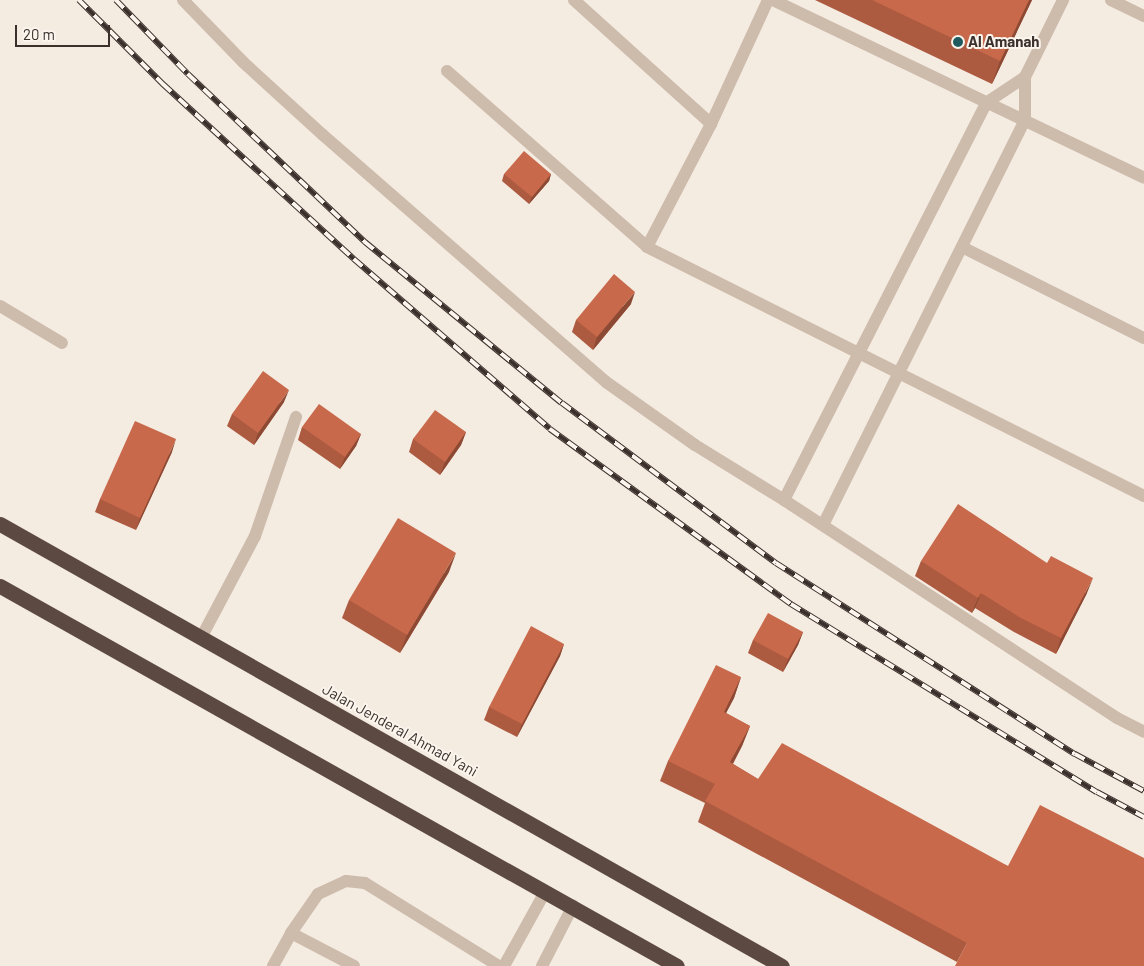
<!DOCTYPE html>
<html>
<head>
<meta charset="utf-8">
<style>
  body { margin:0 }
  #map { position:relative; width:1144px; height:966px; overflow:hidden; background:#f4ebe1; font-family:Barlow,sans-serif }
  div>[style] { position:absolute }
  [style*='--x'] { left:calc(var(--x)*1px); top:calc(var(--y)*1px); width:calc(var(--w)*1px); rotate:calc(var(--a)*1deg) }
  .lane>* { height:12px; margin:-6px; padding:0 6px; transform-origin:6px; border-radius:6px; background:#cdbbac }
  .street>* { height:12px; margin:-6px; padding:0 6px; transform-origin:6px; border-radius:6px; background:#cdbbac }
  .highway>* { height:15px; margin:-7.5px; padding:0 7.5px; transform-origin:7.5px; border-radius:7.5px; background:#5c4a42 }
  .rail>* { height:5.5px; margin-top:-2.75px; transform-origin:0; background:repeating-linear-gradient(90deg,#fbf5ee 0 11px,#3b302b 0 22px); box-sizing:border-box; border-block:1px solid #3b302b }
  .wall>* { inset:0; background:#ac5a40 }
  .shaded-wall>* { inset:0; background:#8c4a34 }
  .building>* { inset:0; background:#c8694b }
  .dots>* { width:14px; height:14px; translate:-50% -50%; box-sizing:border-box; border:2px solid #fbf5ee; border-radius:50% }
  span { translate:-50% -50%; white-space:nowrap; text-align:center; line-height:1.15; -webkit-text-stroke:4px #fbf5ee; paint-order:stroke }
  .poi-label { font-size:15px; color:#3b302b; font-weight:700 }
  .left { translate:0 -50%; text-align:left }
  .street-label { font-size:15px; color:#3b302b }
  .scale { position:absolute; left:15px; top:25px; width:95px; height:22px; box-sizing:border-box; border:2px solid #3b302b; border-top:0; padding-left:6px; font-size:15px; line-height:18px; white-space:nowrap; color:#3b302b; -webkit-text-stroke:4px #fbf5ee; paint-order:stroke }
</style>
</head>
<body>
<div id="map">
  <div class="lane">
    <i style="--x:291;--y:933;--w:71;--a:27.6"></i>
    <i style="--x:273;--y:966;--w:38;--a:-61"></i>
    <i style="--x:291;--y:933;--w:47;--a:-55.3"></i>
    <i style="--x:318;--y:894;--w:31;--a:-25"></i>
    <i style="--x:346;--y:881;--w:19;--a:6"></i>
    <i style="--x:365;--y:883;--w:158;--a:31.8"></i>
    <i style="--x:504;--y:966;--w:85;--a:-61"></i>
  </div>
  <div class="street">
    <i style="--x:183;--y:0;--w:86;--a:45.9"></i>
    <i style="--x:243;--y:62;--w:108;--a:42.4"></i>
    <i style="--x:323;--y:135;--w:376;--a:41.1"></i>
    <i style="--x:606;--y:382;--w:109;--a:35.3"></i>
    <i style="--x:695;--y:445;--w:105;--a:31.7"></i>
    <i style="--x:784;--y:500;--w:398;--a:33.2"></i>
    <i style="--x:1117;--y:718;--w:30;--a:27"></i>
    <i style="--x:574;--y:0;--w:185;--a:42.1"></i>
    <i style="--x:773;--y:0;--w:411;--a:25.6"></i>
    <i style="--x:1111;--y:0;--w:37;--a:26"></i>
    <i style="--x:447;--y:71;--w:266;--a:41.3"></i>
    <i style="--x:647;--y:247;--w:556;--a:26.61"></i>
    <i style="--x:647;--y:247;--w:139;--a:-62.5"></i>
    <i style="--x:711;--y:124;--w:136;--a:-65.3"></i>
    <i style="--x:962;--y:247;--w:203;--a:26.6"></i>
    <i style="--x:0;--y:306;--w:72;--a:30.8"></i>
    <i style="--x:784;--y:500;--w:445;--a:-63"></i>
    <i style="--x:986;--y:103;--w:47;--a:-33.7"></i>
    <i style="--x:823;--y:525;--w:453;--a:-63.5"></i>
    <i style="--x:1025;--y:119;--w:42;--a:-90"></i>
    <i style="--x:1025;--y:77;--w:86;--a:-63.7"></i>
    <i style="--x:201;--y:638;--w:115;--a:-62.1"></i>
    <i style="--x:255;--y:536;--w:126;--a:-71"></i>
    <i style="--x:542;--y:966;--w:68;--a:-62.7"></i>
  </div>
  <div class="highway">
    <i style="--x:0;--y:524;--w:898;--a:29.48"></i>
    <i style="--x:0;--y:586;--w:776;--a:29.31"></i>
  </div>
  <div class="rail">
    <i style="--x:79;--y:0;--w:119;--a:45"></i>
    <i style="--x:163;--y:84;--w:259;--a:42.5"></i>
    <i style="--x:354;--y:259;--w:259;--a:40.9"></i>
    <i style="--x:550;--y:429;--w:298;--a:36"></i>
    <i style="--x:791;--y:604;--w:359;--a:31.6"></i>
    <i style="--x:1097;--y:792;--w:53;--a:28"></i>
    <i style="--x:116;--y:0;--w:103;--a:45.8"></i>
    <i style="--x:188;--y:74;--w:244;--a:43.5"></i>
    <i style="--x:365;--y:242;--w:254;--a:39.3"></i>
    <i style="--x:562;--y:403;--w:267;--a:36.8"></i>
    <i style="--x:776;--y:563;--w:355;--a:32.6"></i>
    <i style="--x:1075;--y:754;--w:78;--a:28.2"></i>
  </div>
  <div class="wall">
    <i style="clip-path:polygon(815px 0,1032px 0,992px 84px)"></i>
    <i style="clip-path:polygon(504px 174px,551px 174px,549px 181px,529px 204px,502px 181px)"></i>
    <i style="clip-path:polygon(631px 304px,593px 350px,572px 332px,576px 320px)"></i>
    <i style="clip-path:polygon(284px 402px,254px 445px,227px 426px,232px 414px)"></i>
    <i style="clip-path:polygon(302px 427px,361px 434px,356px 446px,340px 469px,298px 440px)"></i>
    <i style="clip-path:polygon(466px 432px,461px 445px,440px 475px,409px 452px,413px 439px)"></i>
    <i style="clip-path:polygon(172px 452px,136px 530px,95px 512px,100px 499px)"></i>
    <i style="clip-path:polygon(921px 561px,1087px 593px,1056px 654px,1014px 632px,975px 608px,972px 613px,915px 576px)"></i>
    <i style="clip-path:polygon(449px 572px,400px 653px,342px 618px,349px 600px)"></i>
    <i style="clip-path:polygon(803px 632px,798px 645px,783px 672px,748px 653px,753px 640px)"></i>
    <i style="clip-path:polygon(564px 644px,560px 656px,517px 737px,484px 720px,489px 707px)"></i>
    <i style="clip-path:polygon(741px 677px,734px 698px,726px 713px,750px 726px,742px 746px,733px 764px,758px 779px,1008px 866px,957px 962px,698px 822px,705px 803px,660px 781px,668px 761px)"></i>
  </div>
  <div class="shaded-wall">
    <i style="clip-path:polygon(1029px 0,1032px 0,992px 84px,1000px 61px)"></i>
    <i style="clip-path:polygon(551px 174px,549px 181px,529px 204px,532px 197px)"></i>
    <i style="clip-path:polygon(635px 292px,631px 304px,593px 350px,597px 337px)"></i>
    <i style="clip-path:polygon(289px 390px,284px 402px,254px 445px,258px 433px)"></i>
    <i style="clip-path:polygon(466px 432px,461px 445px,440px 475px,445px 462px)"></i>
    <i style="clip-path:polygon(361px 434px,356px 446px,340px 469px,345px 457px)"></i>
    <i style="clip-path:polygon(176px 439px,172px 452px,136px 530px,140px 518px)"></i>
    <i style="clip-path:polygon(456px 553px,449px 572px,400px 653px,407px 635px)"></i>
    <i style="clip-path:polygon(1093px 578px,1087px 593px,1056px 654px,1061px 638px)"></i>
    <i style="clip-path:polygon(981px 593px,975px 608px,972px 613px,978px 598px)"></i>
    <i style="clip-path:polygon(803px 632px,798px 645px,783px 672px,788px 659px)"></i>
    <i style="clip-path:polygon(564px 644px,560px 656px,517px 737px,522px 724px)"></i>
    <i style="clip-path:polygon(741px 677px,734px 698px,716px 732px,724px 712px)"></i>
    <i style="clip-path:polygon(750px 726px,742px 746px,722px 783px,730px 762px)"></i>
  </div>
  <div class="building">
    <i style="clip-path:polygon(872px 0,1029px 0,1000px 61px)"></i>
    <i style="clip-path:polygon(524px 151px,551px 174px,532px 197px,504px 174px)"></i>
    <i style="clip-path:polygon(614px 274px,635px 292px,597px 337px,576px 320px)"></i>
    <i style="clip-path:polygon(263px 371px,289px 390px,258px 433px,232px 414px)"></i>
    <i style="clip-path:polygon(319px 404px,361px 434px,345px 457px,302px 427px)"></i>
    <i style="clip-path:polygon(435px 410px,466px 432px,445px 462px,413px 439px)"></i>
    <i style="clip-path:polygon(135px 421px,176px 439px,140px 518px,100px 499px)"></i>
    <i style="clip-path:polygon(958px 504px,1047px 563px,1051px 556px,1093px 578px,1061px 638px,1019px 617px,981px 593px,978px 598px,921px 561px)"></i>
    <i style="clip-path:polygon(398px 518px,456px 553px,407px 635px,349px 600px)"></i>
    <i style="clip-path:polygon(768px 613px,803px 632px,788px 659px,753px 640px)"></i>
    <i style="clip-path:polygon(531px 626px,564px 644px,522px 724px,489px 707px)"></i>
    <i style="clip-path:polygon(716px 665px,741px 677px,724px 712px,750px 726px,730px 762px,758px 779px,782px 743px,1008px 866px,1040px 805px,1144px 858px,1144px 966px,955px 966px,967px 943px,705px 801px,715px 784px,668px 761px)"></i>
  </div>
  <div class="dots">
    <i style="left:958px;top:42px;background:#1f5a5e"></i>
  </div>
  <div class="poi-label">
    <span class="left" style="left:968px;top:42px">Al Amanah</span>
  </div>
  <div class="street-label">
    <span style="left:400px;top:730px;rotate:29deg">Jalan Jenderal Ahmad Yani</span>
  </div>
  <div class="scale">20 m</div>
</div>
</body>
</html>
